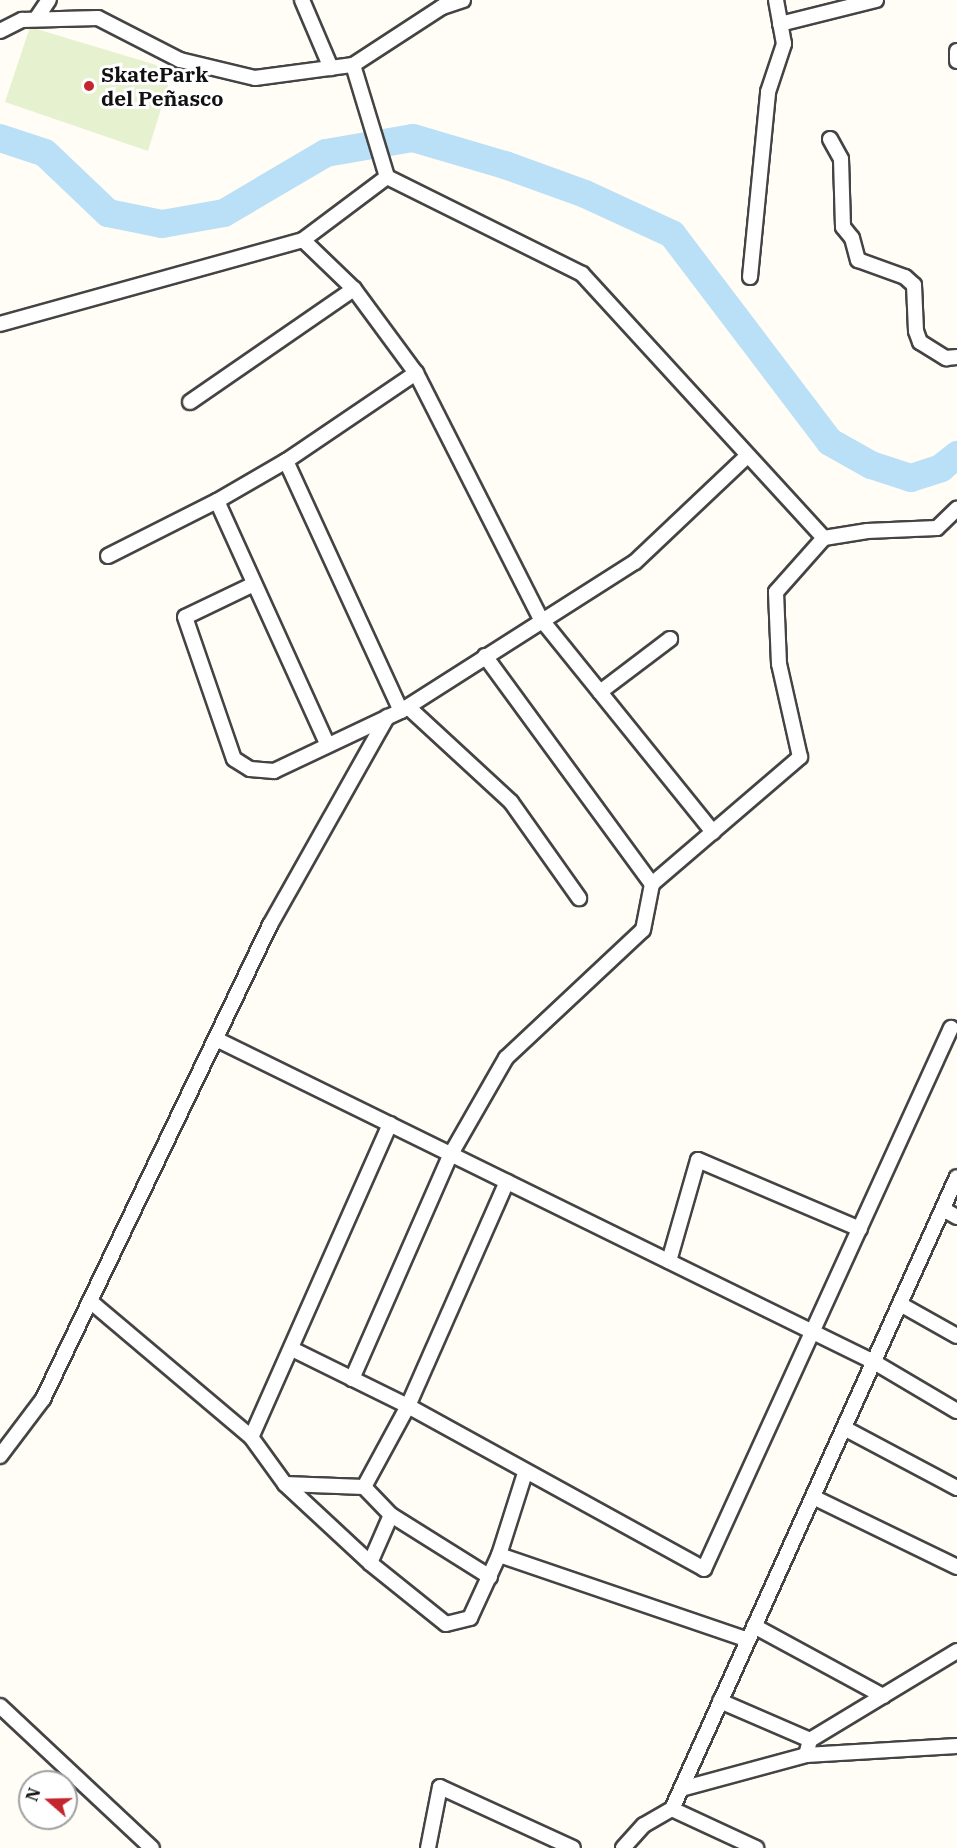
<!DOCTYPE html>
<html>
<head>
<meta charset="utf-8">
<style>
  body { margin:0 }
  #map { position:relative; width:957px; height:1848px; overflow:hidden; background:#fffdf5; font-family:"IBM Plex Serif",serif }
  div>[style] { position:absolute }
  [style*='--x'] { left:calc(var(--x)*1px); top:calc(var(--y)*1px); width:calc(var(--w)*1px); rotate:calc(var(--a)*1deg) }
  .pitch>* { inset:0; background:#e6f2cf }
  .river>* { height:28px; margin:-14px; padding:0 14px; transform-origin:14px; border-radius:14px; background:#b9e0f7 }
  .roads { filter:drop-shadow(2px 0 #444) drop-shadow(-2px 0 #444) drop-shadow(0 2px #444) drop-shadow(0 -2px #444) }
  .street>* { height:14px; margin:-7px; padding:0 7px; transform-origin:7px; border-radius:7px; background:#fff }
  .dots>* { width:16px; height:16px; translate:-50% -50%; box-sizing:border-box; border:3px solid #fff; border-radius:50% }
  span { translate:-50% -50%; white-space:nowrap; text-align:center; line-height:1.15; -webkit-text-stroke:6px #fff; paint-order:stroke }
  .poi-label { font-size:21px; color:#111; font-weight:700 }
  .left { translate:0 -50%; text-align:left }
  .north { position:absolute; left:18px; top:1770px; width:60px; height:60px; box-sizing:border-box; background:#fff; border:2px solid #a0a0a0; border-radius:50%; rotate:290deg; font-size:16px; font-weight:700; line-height:24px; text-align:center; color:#111 }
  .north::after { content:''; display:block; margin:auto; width:21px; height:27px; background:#c4262e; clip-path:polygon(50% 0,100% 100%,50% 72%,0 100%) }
</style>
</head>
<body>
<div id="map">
  <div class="pitch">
    <i style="clip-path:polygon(30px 27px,173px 70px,148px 151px,5px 102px)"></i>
  </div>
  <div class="river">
    <i style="--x:0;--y:138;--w:47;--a:18.4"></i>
    <i style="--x:45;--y:153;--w:87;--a:43.6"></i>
    <i style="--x:108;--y:213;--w:55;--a:11.5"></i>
    <i style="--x:162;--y:224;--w:63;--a:-10.1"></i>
    <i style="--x:224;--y:213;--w:118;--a:-30.5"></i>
    <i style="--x:326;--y:153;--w:88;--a:-9.8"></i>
    <i style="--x:413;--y:138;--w:96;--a:16.4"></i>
    <i style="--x:505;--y:165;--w:85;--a:19.9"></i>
    <i style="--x:585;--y:194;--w:96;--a:24.7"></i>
    <i style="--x:672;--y:234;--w:261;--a:52.8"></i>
    <i style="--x:830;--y:442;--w:47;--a:29.3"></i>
    <i style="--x:871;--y:465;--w:42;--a:18"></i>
    <i style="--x:911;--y:478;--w:32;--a:-18"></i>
    <i style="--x:941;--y:468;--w:21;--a:-39"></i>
  </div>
  <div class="roads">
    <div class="street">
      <i style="--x:302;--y:0;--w:74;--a:66.9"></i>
      <i style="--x:36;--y:19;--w:23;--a:-56"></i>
      <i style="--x:780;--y:24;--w:99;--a:-14"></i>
      <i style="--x:0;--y:31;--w:25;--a:-27"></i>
      <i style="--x:22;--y:20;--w:76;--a:-1.5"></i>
      <i style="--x:98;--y:18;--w:92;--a:27.1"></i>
      <i style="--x:180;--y:60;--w:77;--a:13.5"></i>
      <i style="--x:255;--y:78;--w:99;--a:-7.6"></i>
      <i style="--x:353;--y:65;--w:106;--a:-33.1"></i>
      <i style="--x:442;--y:7;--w:22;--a:-18"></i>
      <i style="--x:957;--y:51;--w:10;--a:90"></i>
      <i style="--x:353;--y:65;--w:117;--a:73.1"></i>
      <i style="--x:387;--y:177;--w:218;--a:26.4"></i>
      <i style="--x:582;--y:274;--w:358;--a:47.5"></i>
      <i style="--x:824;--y:538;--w:44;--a:-9.2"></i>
      <i style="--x:867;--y:531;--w:70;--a:-2.5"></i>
      <i style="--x:937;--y:528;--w:28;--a:-44"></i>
      <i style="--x:830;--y:139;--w:23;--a:61"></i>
      <i style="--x:841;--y:159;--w:68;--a:88.3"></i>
      <i style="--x:843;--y:227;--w:14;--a:51"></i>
      <i style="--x:852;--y:238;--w:23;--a:75"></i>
      <i style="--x:858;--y:260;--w:50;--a:19.9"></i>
      <i style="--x:905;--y:277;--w:12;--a:42"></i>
      <i style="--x:914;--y:285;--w:46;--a:87.5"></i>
      <i style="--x:916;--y:331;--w:12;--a:70"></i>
      <i style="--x:920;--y:342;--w:31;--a:32"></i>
      <i style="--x:946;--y:358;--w:11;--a:-5"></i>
      <i style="--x:303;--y:240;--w:71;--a:43.9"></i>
      <i style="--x:354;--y:289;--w:104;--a:53.6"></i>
      <i style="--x:416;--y:373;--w:276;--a:63.1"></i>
      <i style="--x:541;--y:619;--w:274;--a:51.1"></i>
      <i style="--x:750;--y:277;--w:186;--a:-84.4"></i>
      <i style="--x:768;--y:92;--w:51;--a:-71.6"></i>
      <i style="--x:784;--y:44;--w:45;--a:-100.3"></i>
      <i style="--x:0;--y:324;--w:314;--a:-15.5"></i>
      <i style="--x:303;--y:240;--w:105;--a:-36.9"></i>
      <i style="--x:190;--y:402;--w:199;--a:-34.6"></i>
      <i style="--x:286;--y:461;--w:275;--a:65.3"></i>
      <i style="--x:217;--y:501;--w:267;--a:65.6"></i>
      <i style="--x:108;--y:556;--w:122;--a:-26.8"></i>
      <i style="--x:217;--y:501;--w:80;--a:-30.1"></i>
      <i style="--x:286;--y:461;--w:157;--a:-34.1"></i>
      <i style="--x:254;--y:584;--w:76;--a:154.4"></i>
      <i style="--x:185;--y:617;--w:150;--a:71"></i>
      <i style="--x:234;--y:759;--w:19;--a:32"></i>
      <i style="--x:250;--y:769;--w:24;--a:5"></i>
      <i style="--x:274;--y:771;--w:140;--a:-25.3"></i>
      <i style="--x:401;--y:711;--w:277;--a:-32.5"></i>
      <i style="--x:635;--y:562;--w:154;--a:-43.4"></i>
      <i style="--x:485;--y:656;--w:283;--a:53.8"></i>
      <i style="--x:652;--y:884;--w:195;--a:-40.6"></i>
      <i style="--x:800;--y:757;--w:95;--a:-102.7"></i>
      <i style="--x:779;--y:664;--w:72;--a:-92.4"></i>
      <i style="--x:776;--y:592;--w:72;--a:-48.4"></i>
      <i style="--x:600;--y:692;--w:88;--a:-37.1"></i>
      <i style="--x:408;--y:707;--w:140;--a:42.7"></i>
      <i style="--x:511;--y:802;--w:118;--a:54.7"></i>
      <i style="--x:216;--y:1039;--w:733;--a:26.15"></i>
      <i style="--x:874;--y:1362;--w:96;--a:30.6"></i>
      <i style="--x:390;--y:1124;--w:342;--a:113.9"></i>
      <i style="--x:251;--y:1437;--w:58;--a:54.1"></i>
      <i style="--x:285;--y:1484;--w:116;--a:42.9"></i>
      <i style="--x:370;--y:1563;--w:97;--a:38.8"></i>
      <i style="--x:446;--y:1624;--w:25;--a:-14"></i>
      <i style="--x:470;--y:1618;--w:69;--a:-65.3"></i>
      <i style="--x:499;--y:1555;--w:86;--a:-72.4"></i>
      <i style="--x:943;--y:1209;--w:16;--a:30"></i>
      <i style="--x:669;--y:1261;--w:105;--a:-74"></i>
      <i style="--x:698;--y:1160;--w:176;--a:23.1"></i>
      <i style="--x:90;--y:1301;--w:211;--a:40.2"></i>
      <i style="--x:900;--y:1304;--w:65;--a:29.3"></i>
      <i style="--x:292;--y:1349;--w:129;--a:26.2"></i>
      <i style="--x:408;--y:1406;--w:338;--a:28.8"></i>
      <i style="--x:704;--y:1569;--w:595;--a:-65.46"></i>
      <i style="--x:352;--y:1379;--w:246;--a:-66.3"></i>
      <i style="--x:451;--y:1154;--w:111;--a:-60.2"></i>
      <i style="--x:506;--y:1058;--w:187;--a:-43.1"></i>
      <i style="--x:643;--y:930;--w:47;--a:-78.9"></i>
      <i style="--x:844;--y:1428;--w:128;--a:28"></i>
      <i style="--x:0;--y:1456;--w:71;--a:-53"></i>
      <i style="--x:43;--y:1399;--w:526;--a:-64.41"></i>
      <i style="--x:270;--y:925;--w:239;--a:-60.6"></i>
      <i style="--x:285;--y:1484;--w:79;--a:2.2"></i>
      <i style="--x:813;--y:1497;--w:160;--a:25.9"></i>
      <i style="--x:499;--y:1555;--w:263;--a:18.8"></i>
      <i style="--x:370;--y:1563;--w:52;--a:-66.4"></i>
      <i style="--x:490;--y:1577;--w:117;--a:-147.9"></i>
      <i style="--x:391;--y:1515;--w:39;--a:-134"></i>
      <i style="--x:364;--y:1487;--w:92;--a:-61.5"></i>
      <i style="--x:408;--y:1406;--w:245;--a:-66.2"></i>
      <i style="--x:754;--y:1626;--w:147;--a:28.5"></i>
      <i style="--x:720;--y:1701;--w:98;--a:23.4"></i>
      <i style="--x:0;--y:1706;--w:208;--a:43.1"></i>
      <i style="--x:806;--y:1755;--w:151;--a:-3.4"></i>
      <i style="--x:681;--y:1789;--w:130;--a:-15.2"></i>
      <i style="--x:806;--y:1755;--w:16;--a:-75"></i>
      <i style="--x:810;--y:1740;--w:172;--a:-31.2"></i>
      <i style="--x:672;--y:1809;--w:93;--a:24.9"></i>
      <i style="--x:428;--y:1848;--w:62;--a:-78.9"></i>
      <i style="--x:440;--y:1787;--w:146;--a:24.6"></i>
      <i style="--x:623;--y:1848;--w:31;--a:-48"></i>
      <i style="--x:644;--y:1825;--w:32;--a:-30"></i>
      <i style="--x:672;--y:1809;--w:693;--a:-65.73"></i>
    </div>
  </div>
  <div class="dots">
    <i style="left:89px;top:86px;background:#c4262e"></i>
  </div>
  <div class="poi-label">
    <span class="left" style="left:101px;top:86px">SkatePark<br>del Peñasco</span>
  </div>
  <div class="north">N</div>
</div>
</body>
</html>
